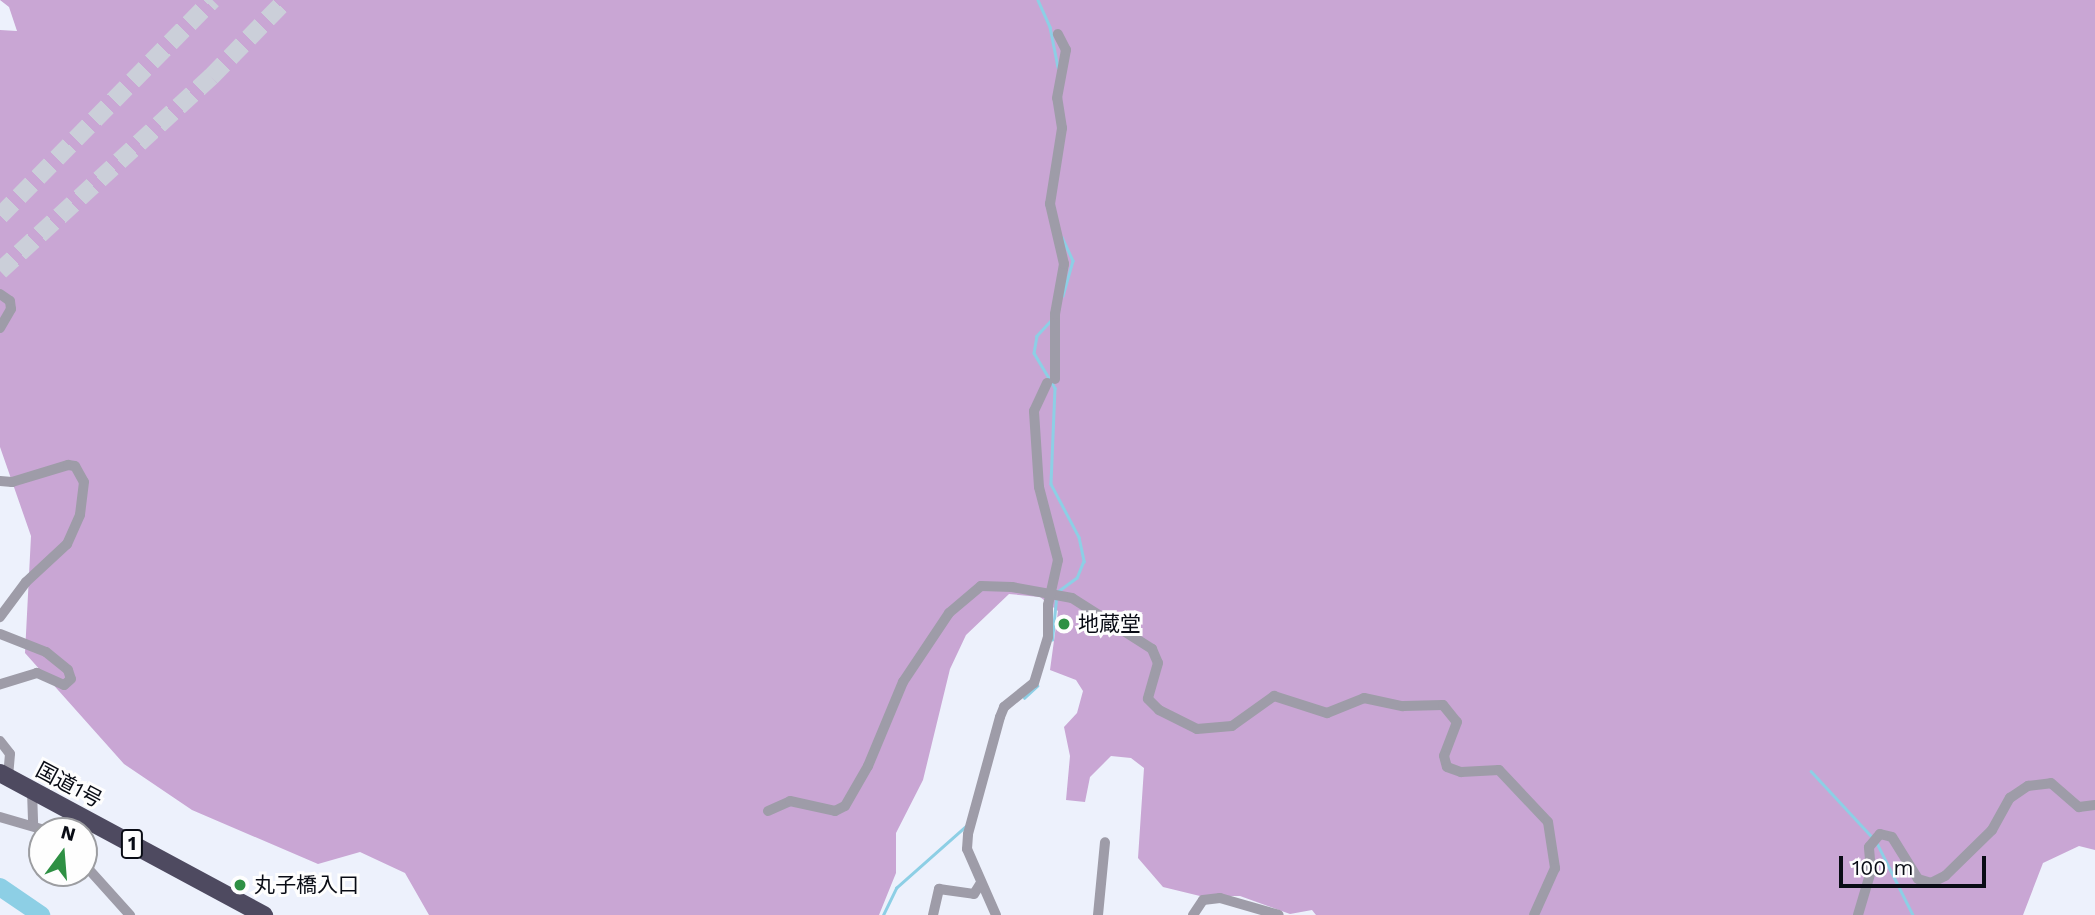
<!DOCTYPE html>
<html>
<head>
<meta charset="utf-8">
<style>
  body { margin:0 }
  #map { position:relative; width:2095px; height:915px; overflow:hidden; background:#edf1fc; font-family:"Work Sans","Noto Sans JP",sans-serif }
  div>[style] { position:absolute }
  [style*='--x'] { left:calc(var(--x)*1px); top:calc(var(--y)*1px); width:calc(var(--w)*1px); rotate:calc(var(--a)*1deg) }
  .forest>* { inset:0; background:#c9a6d4 }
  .stream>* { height:2.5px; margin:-1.25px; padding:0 1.25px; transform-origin:1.25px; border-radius:1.25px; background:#8dcfe5 }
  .river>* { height:18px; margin:-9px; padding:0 9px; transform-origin:9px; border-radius:9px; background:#8dcfe5 }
  .trunk-tunnel>* { height:18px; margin-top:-9px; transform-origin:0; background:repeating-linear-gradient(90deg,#cbcfd9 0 18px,transparent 0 27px) }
  .minor>* { height:10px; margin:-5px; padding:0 5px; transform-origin:5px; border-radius:5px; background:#9e9ca8 }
  .trunk>* { height:18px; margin:-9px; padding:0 9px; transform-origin:9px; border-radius:9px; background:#4e4a60 }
  .dots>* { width:19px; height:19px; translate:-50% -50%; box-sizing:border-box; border:4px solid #fefefe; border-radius:50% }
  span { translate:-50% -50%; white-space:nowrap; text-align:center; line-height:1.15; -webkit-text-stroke:6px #fefefe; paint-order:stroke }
  .shield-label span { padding:2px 5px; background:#fefefe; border:2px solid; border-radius:5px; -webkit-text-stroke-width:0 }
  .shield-label { font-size:19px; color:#090c15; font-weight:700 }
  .poi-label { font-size:21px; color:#090c15 }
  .left { translate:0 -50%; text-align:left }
  .street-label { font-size:21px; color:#090c15 }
  .north { position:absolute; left:28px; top:817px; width:70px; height:70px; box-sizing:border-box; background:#fefefe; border:2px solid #9c9da1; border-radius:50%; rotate:16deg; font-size:19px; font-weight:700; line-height:28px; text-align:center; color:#090c15 }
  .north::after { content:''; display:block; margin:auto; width:24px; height:32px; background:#2e9044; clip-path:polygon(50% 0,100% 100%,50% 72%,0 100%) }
  .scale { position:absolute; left:1839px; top:856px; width:147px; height:32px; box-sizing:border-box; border:4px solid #090c15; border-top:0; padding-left:9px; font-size:21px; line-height:24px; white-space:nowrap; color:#090c15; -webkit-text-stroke:5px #fefefe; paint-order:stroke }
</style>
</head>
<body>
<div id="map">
  <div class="forest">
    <i style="clip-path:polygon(0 0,2095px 0,2095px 850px,2079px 846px,2043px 863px,2023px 915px,1316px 915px,1312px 910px,1290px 914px,1240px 896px,1200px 896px,1163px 887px,1138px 858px,1144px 768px,1131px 758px,1111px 756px,1090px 777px,1085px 802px,1066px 800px,1070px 756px,1064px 727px,1077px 713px,1083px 691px,1076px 680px,1050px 670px,1058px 611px,1040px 597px,1009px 594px,966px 635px,950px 669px,923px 780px,896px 833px,896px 873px,879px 915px,429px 915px,405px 873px,360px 852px,318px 864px,192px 810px,124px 764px,25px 653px,31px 536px,0 447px,0 30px,17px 31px,9px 7px)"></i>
  </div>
  <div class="stream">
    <i style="--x:1038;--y:0;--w:30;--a:66"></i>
    <i style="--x:1050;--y:27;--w:41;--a:78.7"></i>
    <i style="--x:1062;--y:237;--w:26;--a:65"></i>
    <i style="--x:1073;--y:261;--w:36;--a:106"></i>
    <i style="--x:1051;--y:321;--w:21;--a:133"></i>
    <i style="--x:1037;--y:336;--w:17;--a:100"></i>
    <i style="--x:1034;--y:353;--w:41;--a:59"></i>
    <i style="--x:1055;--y:388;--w:96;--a:92.4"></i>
    <i style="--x:1051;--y:484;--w:60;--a:62.2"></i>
    <i style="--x:1079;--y:537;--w:25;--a:78"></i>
    <i style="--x:1084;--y:561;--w:18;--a:112"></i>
    <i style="--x:1077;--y:578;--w:24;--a:144"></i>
    <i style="--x:1052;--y:640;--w:41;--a:-84.4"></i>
    <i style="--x:1024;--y:698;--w:18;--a:-43"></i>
    <i style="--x:1811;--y:771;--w:91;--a:47.2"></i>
    <i style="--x:1877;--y:843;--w:80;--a:63.4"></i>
    <i style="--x:883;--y:915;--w:30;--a:-64"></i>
    <i style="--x:896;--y:888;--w:95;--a:-41.6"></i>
  </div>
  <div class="river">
    <i style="--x:0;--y:887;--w:50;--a:34.3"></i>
  </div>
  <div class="trunk-tunnel">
    <i style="--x:0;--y:216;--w:303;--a:-45.5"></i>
    <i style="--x:0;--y:271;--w:287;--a:-42.6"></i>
    <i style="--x:211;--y:77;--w:107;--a:-45.8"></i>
  </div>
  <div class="minor">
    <i style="--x:0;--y:294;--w:12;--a:35"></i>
    <i style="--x:10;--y:301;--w:8;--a:83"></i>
    <i style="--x:11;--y:309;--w:22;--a:120"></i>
    <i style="--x:1055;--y:379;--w:65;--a:-90"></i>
    <i style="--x:1055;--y:314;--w:51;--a:-79.8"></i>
    <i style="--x:1064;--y:264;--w:62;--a:-103.1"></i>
    <i style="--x:1050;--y:204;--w:77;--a:-81"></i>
    <i style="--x:1062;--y:128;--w:30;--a:-99"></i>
    <i style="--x:1057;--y:98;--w:49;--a:-79.4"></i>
    <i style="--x:1066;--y:50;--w:18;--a:-117"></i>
    <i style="--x:0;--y:481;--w:12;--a:5"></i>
    <i style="--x:12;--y:482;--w:59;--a:-16.9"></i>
    <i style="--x:68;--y:465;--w:7;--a:8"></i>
    <i style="--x:75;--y:466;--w:18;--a:61"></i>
    <i style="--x:84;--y:482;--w:33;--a:97"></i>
    <i style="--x:80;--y:515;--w:32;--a:114"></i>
    <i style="--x:67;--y:544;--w:56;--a:137.2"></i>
    <i style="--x:26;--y:582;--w:44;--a:126.6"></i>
    <i style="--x:0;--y:634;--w:49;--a:21.4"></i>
    <i style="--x:46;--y:652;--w:28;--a:39"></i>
    <i style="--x:68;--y:670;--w:9;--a:72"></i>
    <i style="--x:71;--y:679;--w:9;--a:139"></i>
    <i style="--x:64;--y:685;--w:30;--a:-156"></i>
    <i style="--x:37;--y:673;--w:39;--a:163"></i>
    <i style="--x:0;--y:741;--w:16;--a:52"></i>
    <i style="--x:10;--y:754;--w:24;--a:95"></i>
    <i style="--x:32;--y:791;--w:33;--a:88"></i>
    <i style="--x:768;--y:811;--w:24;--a:-24"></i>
    <i style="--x:790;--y:801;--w:46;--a:12.5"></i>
    <i style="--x:835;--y:811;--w:11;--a:-27"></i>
    <i style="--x:845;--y:806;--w:46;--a:-60.1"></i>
    <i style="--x:868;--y:766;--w:91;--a:-67.4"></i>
    <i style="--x:903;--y:682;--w:83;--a:-56.3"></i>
    <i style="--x:949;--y:613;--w:42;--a:-40.2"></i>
    <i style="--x:981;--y:586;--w:31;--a:2"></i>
    <i style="--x:1012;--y:587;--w:61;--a:10.4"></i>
    <i style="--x:1072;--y:598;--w:95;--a:32.5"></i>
    <i style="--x:1152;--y:649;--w:15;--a:67"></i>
    <i style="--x:1158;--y:663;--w:37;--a:106"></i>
    <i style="--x:1148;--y:699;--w:16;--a:45"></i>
    <i style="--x:1159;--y:710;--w:42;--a:26.6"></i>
    <i style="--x:1197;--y:729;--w:35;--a:-5"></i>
    <i style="--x:1232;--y:726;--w:52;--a:-35.5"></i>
    <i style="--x:1274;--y:696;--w:56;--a:17.8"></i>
    <i style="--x:1327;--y:713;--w:40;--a:-22"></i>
    <i style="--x:1364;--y:698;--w:40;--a:12"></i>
    <i style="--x:1403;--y:706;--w:40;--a:-1.4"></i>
    <i style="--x:1443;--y:705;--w:22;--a:51"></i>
    <i style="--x:1457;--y:722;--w:36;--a:111"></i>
    <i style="--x:1444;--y:756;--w:11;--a:75"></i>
    <i style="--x:1447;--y:767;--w:15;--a:20"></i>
    <i style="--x:1461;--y:772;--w:38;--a:-3"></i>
    <i style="--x:1499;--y:770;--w:71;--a:46.7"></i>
    <i style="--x:1548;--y:822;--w:47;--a:81.3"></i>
    <i style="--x:1555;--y:868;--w:51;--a:114.1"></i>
    <i style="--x:0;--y:817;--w:50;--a:16.3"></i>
    <i style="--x:84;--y:864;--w:69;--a:48"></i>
    <i style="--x:933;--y:915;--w:27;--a:-77"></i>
    <i style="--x:939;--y:889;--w:35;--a:8"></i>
    <i style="--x:974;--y:894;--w:13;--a:-58"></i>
    <i style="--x:996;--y:915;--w:72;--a:-113.7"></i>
    <i style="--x:967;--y:849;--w:15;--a:-86"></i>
    <i style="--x:968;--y:834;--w:121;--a:-74.7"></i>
    <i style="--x:1000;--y:717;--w:11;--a:-68"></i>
    <i style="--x:1004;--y:707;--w:38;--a:-39"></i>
    <i style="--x:1034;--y:683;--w:48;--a:-73.1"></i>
    <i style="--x:1048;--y:637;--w:32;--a:-90"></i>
    <i style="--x:1048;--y:605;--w:46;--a:-77.5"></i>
    <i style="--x:1058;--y:560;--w:75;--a:-104.6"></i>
    <i style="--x:1039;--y:487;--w:76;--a:-93.8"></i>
    <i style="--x:1034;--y:411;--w:31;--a:-65"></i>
    <i style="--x:1098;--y:915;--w:73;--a:-84.5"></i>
    <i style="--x:1193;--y:915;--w:18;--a:-56"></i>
    <i style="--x:1203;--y:900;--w:17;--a:-7"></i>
    <i style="--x:1220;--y:898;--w:61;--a:16.1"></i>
    <i style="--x:1858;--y:915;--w:46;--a:-73.5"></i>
    <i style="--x:1871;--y:871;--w:24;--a:-95"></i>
    <i style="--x:1869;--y:847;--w:17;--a:-50"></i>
    <i style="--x:1880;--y:834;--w:12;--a:14"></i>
    <i style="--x:1892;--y:837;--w:49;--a:58.2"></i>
    <i style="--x:1918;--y:879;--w:14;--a:17"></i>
    <i style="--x:1931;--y:883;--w:16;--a:-27"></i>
    <i style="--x:1945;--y:876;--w:66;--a:-44.4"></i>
    <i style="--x:1992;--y:830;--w:37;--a:-61"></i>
    <i style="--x:2010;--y:798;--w:22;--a:-34"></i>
    <i style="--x:2028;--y:786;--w:23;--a:-7"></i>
    <i style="--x:2051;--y:783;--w:37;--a:41"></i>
    <i style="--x:2079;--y:807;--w:16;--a:-7"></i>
  </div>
  <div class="trunk">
    <i style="--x:0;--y:773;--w:300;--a:28.3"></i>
  </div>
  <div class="dots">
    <i style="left:1064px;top:624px;background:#2e9044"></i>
    <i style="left:240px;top:885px;background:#2e9044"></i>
  </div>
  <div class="shield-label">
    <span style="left:132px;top:844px">1</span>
  </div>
  <div class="poi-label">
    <span class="left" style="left:1078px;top:624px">地蔵堂</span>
    <span class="left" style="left:254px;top:885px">丸子橋入口</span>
  </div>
  <div class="street-label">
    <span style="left:69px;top:785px;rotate:28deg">国道1号</span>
  </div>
  <div class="north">N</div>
  <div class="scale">100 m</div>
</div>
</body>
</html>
